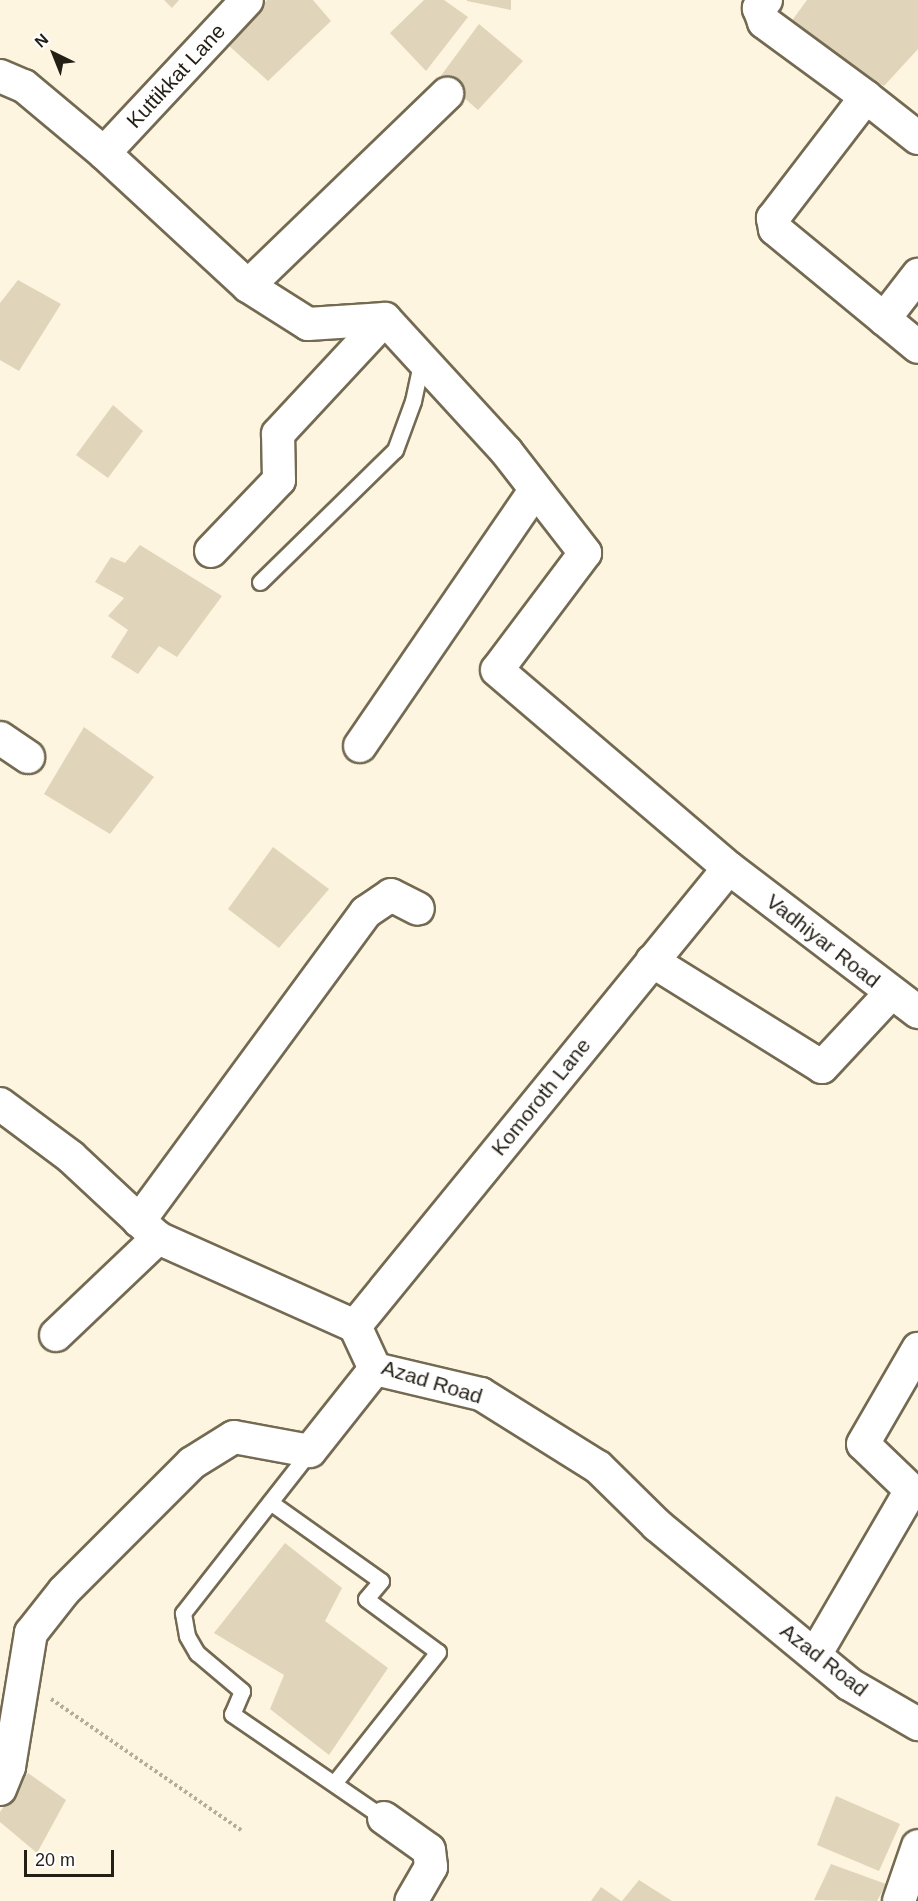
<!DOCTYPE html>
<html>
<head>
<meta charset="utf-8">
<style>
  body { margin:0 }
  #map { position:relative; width:918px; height:1901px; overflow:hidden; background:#fdf5df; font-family:Helvetica,sans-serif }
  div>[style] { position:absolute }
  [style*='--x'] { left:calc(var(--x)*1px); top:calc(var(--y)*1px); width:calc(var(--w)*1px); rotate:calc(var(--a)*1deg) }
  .building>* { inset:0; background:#e0d5ba }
  .path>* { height:4px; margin-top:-2px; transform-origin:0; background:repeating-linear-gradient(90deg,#b3ad9b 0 3px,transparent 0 6px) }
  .roads { filter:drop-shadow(2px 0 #746a52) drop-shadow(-2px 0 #746a52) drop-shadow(0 2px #746a52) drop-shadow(0 -2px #746a52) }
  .lane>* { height:15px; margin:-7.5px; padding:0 7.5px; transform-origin:7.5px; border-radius:7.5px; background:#fff }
  .street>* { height:32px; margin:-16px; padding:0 16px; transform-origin:16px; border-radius:16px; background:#fff }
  span { translate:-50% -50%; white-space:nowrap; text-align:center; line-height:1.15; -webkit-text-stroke:4.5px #fff; paint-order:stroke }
  .street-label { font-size:21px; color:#231f15 }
  .north { position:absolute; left:24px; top:24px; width:60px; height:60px; -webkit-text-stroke:4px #fff; paint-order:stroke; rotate:317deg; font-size:16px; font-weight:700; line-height:24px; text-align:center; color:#231f15 }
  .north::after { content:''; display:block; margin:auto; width:21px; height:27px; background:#231f15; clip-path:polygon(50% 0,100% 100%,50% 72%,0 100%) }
  .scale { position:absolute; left:24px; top:1850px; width:90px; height:27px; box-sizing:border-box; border:3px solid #231f15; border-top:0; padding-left:8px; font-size:18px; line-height:21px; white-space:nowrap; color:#231f15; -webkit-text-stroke:4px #fff; paint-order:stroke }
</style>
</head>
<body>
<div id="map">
  <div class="building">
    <i style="clip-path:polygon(164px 0,179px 0,172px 8px)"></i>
    <i style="clip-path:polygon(267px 0,313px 0,331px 21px,268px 81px,227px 44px)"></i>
    <i style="clip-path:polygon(424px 0,444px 0,468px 17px,426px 71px,390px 33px)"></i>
    <i style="clip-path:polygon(511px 0,511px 10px,467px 1px,467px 0)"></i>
    <i style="clip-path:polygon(807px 0,918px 0,918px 49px,884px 86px,788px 26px)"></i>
    <i style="clip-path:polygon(479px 24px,523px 61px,478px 110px,440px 77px)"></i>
    <i style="clip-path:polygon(18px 280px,61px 304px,19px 371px,0 360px,0 303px)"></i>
    <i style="clip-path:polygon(113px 405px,143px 431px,108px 478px,76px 455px)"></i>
    <i style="clip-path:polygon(140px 545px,222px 596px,177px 657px,159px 646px,138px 674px,111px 657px,128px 630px,108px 616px,124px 598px,95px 582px,111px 557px,125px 563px)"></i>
    <i style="clip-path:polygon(84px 727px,154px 777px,110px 834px,44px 794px)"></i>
    <i style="clip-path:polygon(273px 847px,329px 889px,279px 948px,228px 909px)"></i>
    <i style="clip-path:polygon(285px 1543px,342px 1588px,325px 1621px,388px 1668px,329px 1755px,270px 1709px,284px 1675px,214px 1633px)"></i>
    <i style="clip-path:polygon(28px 1773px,66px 1800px,37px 1853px,0 1822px,0 1812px)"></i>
    <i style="clip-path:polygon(836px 1796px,900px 1824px,879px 1871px,817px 1845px)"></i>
    <i style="clip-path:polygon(831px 1864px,886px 1884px,877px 1901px,814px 1900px)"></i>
    <i style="clip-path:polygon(639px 1880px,672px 1901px,622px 1901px)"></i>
    <i style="clip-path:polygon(601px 1887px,621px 1901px,591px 1901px)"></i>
  </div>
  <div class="path">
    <i style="--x:51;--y:1699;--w:231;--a:34.6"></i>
  </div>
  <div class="roads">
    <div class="lane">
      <i style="--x:260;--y:582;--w:189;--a:-44.4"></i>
      <i style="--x:395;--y:450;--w:52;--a:-69.8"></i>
      <i style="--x:413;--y:401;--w:43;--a:-77.9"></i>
      <i style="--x:310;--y:1451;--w:206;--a:128.1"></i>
      <i style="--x:183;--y:1613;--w:23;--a:80"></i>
      <i style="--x:187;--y:1636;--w:20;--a:60"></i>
      <i style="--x:197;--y:1653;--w:59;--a:40.2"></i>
      <i style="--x:242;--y:1691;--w:25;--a:113"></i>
      <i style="--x:232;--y:1714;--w:184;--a:34.4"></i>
      <i style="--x:270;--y:1502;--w:136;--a:35.4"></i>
      <i style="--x:381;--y:1581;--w:23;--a:130"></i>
      <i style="--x:366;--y:1599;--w:89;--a:36.4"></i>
      <i style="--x:438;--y:1652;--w:166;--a:128.4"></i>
    </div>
    <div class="street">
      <i style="--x:766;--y:0;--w:11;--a:131"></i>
      <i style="--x:759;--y:8;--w:15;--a:70"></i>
      <i style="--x:764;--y:22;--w:127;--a:36.3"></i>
      <i style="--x:866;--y:97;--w:153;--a:127.5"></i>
      <i style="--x:773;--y:218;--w:11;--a:80"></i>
      <i style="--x:775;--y:229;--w:185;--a:39.5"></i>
      <i style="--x:0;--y:76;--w:26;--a:23"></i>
      <i style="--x:24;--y:86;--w:104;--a:39.9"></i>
      <i style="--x:104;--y:153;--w:196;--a:42.7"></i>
      <i style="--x:248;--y:286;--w:71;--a:32.3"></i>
      <i style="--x:308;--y:324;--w:77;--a:-3.7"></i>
      <i style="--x:385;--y:319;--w:179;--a:47.5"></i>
      <i style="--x:506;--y:451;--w:129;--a:52.2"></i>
      <i style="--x:585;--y:553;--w:146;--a:126.9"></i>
      <i style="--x:497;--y:670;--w:305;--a:40.5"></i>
      <i style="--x:729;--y:868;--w:238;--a:37.3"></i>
      <i style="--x:866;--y:97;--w:66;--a:38.3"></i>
      <i style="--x:104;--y:153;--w:209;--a:-46.9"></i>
      <i style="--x:248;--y:286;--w:277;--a:-44"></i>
      <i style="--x:884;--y:319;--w:56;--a:-52.3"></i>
      <i style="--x:211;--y:551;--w:98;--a:-46.2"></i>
      <i style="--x:279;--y:480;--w:46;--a:-91.2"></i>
      <i style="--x:278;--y:434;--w:157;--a:-47.1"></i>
      <i style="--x:0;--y:738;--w:34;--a:34"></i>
      <i style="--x:360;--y:746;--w:310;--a:-55.6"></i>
      <i style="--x:652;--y:961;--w:200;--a:31.9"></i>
      <i style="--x:822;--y:1067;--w:101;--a:-47"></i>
      <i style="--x:0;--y:1104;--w:89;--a:36.7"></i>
      <i style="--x:71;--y:1157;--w:119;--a:43"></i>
      <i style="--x:158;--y:1238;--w:216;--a:24.1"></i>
      <i style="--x:355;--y:1326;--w:47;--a:65.1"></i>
      <i style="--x:375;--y:1369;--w:109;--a:13.3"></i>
      <i style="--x:481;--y:1394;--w:138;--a:32"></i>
      <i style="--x:598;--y:1467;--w:83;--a:44.5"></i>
      <i style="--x:657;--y:1525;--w:249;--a:39.6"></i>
      <i style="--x:849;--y:1684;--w:80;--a:30.1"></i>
      <i style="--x:139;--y:1221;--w:383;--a:-53.7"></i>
      <i style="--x:366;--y:912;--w:30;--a:-34"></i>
      <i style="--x:391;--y:895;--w:30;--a:27"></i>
      <i style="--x:355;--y:1326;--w:591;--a:-50.77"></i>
      <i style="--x:56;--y:1335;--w:141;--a:-43.6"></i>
      <i style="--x:815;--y:1655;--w:191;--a:-59.8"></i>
      <i style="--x:911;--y:1490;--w:66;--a:-136.2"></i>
      <i style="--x:863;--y:1444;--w:110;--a:-59.9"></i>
      <i style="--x:0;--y:1789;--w:24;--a:-68"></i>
      <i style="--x:9;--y:1767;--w:136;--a:-80.7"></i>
      <i style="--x:31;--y:1633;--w:53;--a:-51.8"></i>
      <i style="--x:64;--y:1591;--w:181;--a:-45"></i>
      <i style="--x:192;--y:1463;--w:49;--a:-31.8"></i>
      <i style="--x:234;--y:1437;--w:77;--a:10.4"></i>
      <i style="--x:310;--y:1451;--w:105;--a:-51.6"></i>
      <i style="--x:384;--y:1818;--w:55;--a:35.4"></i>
      <i style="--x:429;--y:1850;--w:17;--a:83"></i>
      <i style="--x:431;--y:1867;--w:39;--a:120"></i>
      <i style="--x:899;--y:1901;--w:58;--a:-70.9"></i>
    </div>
  </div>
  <div class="street-label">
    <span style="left:176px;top:76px;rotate:-47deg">Kuttikkat Lane</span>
    <span style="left:823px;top:941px;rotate:38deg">Vadhiyar Road</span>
    <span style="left:541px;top:1097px;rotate:-51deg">Komoroth Lane</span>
    <span style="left:432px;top:1382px;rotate:17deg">Azad Road</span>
    <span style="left:824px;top:1660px;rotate:38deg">Azad Road</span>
  </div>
  <div class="north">N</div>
  <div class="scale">20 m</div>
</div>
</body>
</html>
